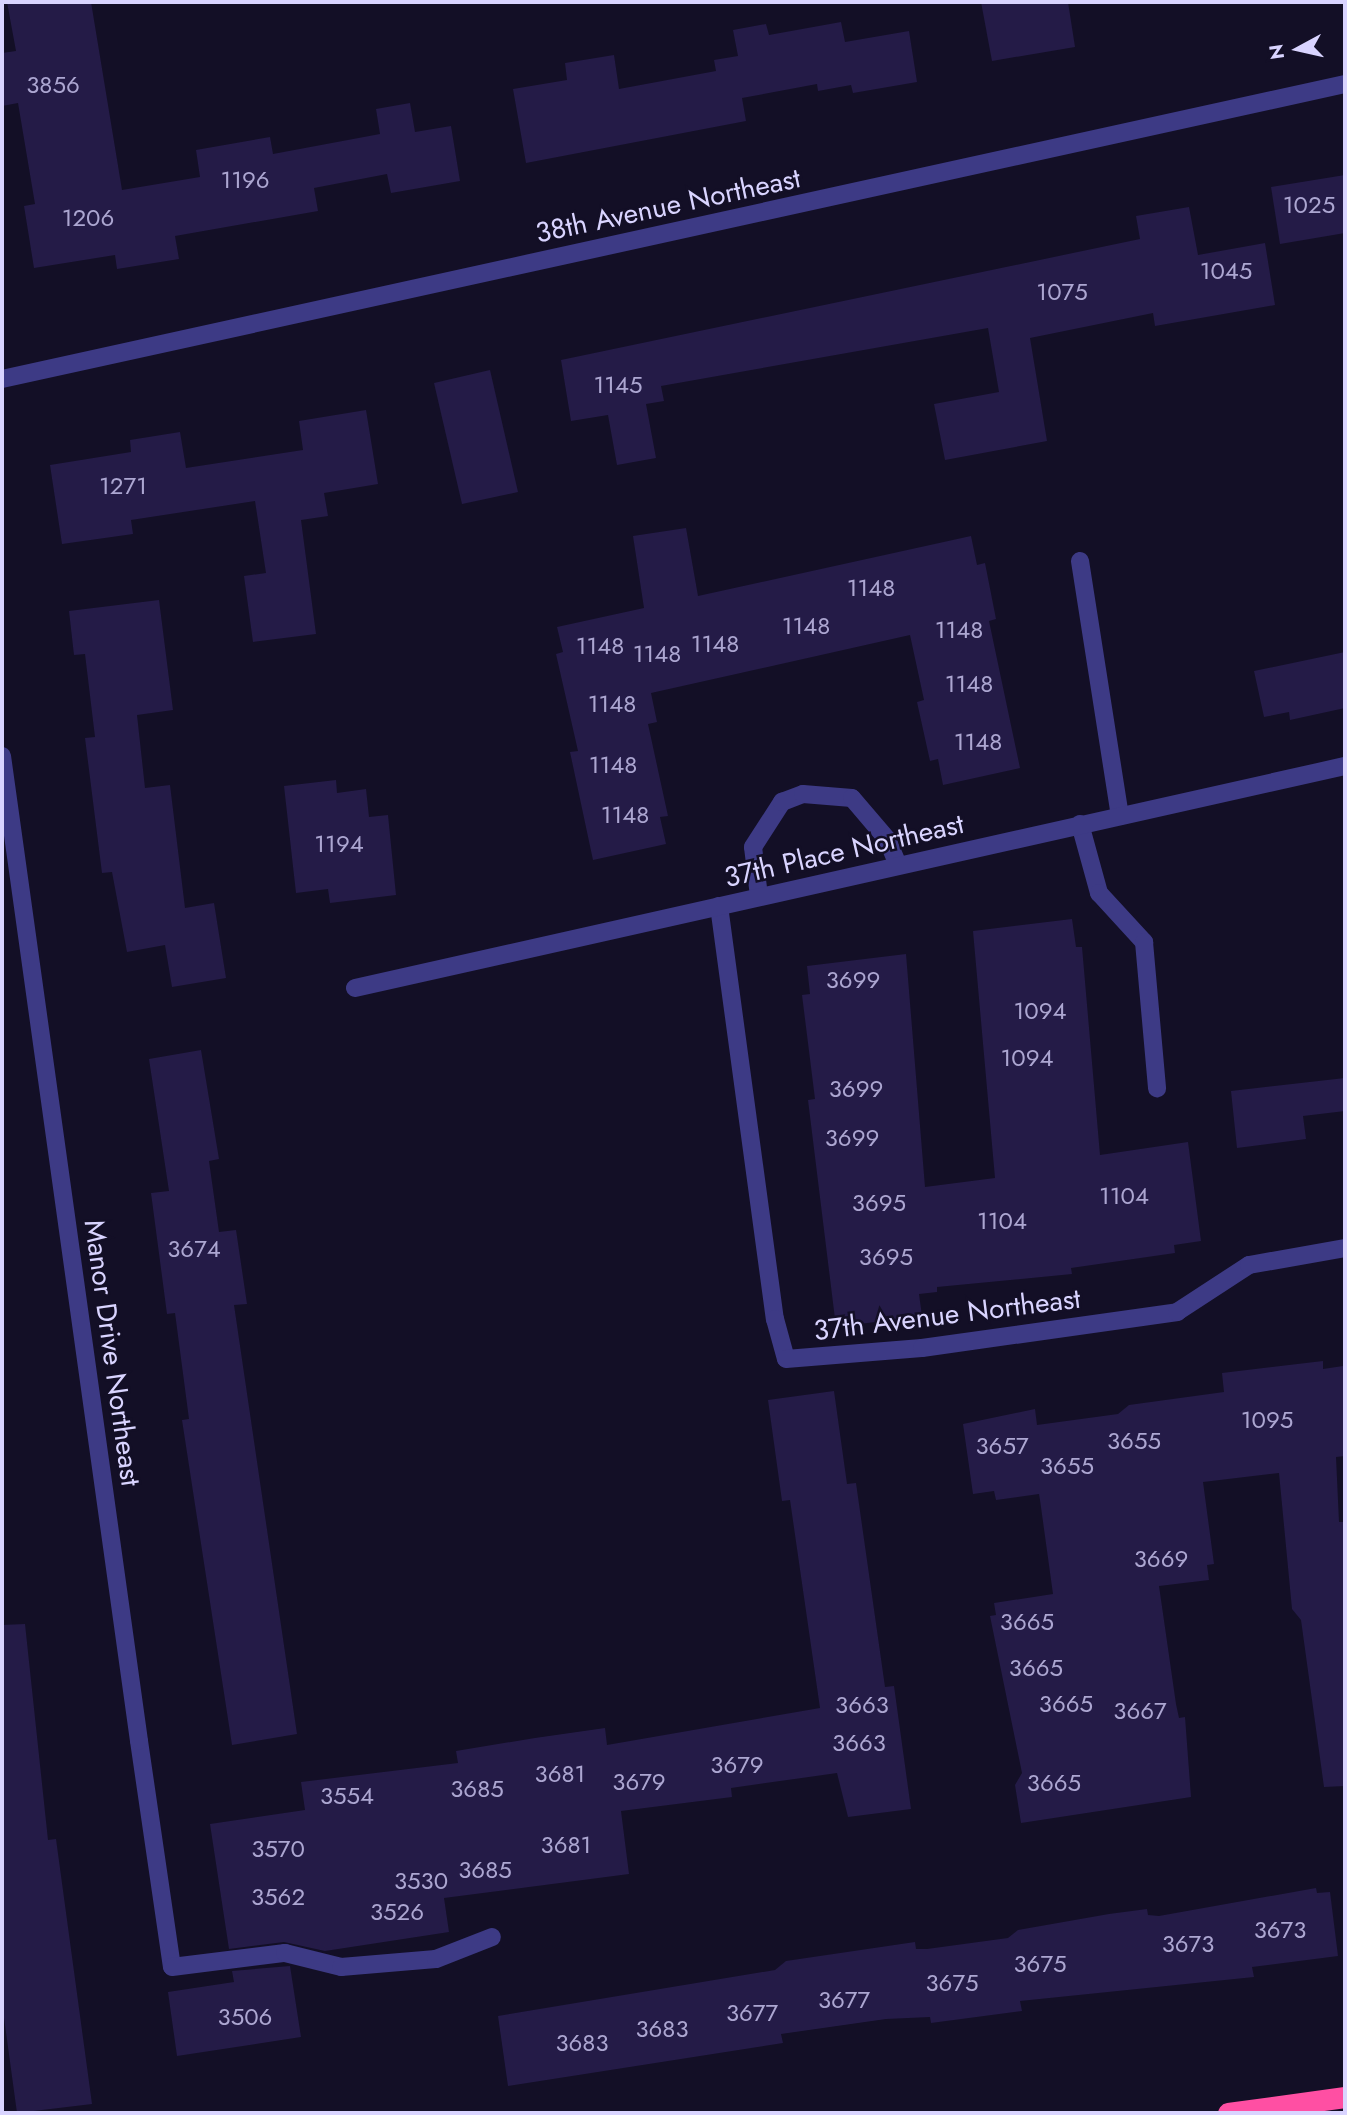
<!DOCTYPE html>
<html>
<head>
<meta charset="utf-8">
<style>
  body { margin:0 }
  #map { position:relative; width:1347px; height:2115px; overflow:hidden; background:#130f26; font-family:Jost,sans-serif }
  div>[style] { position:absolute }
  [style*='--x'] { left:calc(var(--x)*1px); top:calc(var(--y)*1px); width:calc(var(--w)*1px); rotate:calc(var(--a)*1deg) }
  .building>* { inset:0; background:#241b47 }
  .service>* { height:18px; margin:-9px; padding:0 9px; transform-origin:9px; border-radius:9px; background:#3d3a85 }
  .minor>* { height:18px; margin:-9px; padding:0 9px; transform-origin:9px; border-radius:9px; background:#3d3a85 }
  .motorway>* { height:21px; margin:-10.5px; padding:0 10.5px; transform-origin:10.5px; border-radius:10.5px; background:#ff4fa3 }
  span { translate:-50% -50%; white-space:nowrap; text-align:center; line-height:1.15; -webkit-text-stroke:5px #130f26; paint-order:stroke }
  .number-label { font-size:24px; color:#aca6d1 }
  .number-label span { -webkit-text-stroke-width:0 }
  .street-label { font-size:28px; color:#d9d4ff }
  .frame { position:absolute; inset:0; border:4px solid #d9d4ff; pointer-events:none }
  .north { position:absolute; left:1263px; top:14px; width:70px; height:70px; -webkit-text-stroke:5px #130f26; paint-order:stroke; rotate:262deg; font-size:19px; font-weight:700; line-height:28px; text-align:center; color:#d9d4ff }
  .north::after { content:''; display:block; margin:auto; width:24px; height:32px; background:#d9d4ff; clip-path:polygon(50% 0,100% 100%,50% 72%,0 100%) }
</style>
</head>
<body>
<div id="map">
  <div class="building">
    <i style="clip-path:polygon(7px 2px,91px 2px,122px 190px,200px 177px,196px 150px,270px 137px,273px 154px,380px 134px,376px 109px,410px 103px,415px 132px,451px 126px,460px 181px,391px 193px,387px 174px,314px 188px,318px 211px,175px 236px,179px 259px,117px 269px,115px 255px,34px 268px,24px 206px,35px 204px,18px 103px,2px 106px,2px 53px,16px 51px)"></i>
    <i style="clip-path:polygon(981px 2px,1068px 2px,1075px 47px,992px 61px)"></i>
    <i style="clip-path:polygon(841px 22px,845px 42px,909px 31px,917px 82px,853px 93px,851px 85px,818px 91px,817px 84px,742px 98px,746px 121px,526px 163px,513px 89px,567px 80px,565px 63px,614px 55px,619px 89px,716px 71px,714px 60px,738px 56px,733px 30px,766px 24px,769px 35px)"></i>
    <i style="clip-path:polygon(1345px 175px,1345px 233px,1280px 244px,1271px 187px)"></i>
    <i style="clip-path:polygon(1189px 207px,1198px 255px,1265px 243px,1275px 305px,1155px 326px,1153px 313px,1030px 338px,1047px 441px,945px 460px,934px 404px,999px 392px,988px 328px,661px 386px,664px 401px,646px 404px,656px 458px,617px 465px,608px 415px,571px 421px,561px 360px,1140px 239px,1136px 216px)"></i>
    <i style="clip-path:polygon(490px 370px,518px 492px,462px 504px,434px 383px)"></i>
    <i style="clip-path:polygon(366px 410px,378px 484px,324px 493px,328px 516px,301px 520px,316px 634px,253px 642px,244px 576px,266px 573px,255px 501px,131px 520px,133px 534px,62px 544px,50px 465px,131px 452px,130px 440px,180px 432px,186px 468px,303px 450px,299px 421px)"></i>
    <i style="clip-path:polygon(686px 528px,698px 596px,971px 536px,977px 565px,985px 563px,996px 619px,989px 621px,1020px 768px,943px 785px,938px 759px,930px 761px,917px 702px,924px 700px,910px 635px,651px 693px,657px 722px,648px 724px,668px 816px,660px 817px,666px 844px,593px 860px,570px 752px,578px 751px,556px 654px,563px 652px,557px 627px,644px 608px,633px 536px)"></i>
    <i style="clip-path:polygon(159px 600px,173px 710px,137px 715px,145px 788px,170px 785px,185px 908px,214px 903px,226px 978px,172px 987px,165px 945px,127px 952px,112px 872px,102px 873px,85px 738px,95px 737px,85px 654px,74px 655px,69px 611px)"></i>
    <i style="clip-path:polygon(1345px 652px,1345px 708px,1290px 720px,1289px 712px,1264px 717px,1254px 671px)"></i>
    <i style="clip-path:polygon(336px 780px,337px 793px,366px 789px,369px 817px,388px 815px,396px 895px,330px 903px,328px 889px,296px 893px,284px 786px)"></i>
    <i style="clip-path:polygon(1072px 919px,1076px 947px,1082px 947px,1100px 1155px,1188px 1142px,1201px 1241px,1174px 1245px,1175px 1253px,1071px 1268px,1072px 1274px,937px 1287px,937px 1292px,919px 1294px,922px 1316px,836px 1327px,808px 1100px,815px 1099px,802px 995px,810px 994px,807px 966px,906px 954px,925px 1187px,995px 1178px,973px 931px)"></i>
    <i style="clip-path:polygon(201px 1050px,219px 1159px,209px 1161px,219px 1232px,236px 1230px,247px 1304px,234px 1305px,297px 1734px,232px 1745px,182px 1420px,189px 1419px,175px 1313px,167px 1314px,151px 1193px,169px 1191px,149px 1059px)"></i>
    <i style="clip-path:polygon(1345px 1078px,1345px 1111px,1303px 1116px,1306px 1139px,1237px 1148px,1231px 1091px)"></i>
    <i style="clip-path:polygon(1323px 1361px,1323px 1369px,1343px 1366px,1345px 1384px,1345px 1456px,1336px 1457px,1339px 1522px,1345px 1522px,1345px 1786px,1324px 1787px,1301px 1620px,1292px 1609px,1279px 1473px,1203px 1482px,1214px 1564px,1207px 1565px,1209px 1580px,1159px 1586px,1176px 1704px,1179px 1718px,1185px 1717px,1191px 1797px,1021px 1823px,1015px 1785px,1022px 1773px,990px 1616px,996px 1615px,994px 1603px,1053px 1594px,1040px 1500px,1039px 1494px,996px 1500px,994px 1491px,973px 1494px,963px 1424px,1035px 1409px,1037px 1425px,1118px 1414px,1129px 1405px,1224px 1392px,1222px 1373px)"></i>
    <i style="clip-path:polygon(834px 1391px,847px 1484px,856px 1483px,885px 1687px,894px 1686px,911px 1809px,848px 1817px,837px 1773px,731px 1788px,732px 1797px,621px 1811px,629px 1874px,444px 1898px,449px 1932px,325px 1951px,284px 1942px,229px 1949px,210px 1824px,305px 1810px,301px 1782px,458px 1763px,456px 1751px,535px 1738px,605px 1728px,607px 1745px,820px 1708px,790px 1500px,782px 1501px,768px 1400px)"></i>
    <i style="clip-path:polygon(25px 1624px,48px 1840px,56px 1839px,92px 2104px,17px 2113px,2px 2003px,2px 1625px)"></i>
    <i style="clip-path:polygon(1316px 1888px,1317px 1893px,1330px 1892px,1338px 1956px,1252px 1967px,1254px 1977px,1020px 2001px,1022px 2011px,931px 2023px,930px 2017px,886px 2019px,781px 2034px,783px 2043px,508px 2086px,498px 2016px,775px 1970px,786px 1961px,915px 1942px,916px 1949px,927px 1949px,1008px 1938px,1018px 1930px,1109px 1914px,1147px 1909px,1148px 1915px,1159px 1916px)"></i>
    <i style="clip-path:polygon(290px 1966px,301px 2037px,177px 2056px,168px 1992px,234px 1982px,232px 1971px)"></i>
  </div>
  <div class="service">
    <i style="--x:1080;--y:561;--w:258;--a:81.1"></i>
    <i style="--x:1080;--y:824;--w:72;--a:74.6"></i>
    <i style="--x:1099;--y:893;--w:67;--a:47.4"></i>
    <i style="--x:1144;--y:942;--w:147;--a:84.9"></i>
    <i style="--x:759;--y:896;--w:49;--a:-97"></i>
    <i style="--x:753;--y:847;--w:54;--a:-57.2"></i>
    <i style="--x:782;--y:802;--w:22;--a:-21"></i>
    <i style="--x:803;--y:794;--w:49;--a:4.7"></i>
    <i style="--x:852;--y:798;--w:54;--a:49.5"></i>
    <i style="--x:887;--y:839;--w:28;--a:67"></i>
    <i style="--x:719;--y:906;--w:417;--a:82.3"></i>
    <i style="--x:775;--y:1319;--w:41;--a:74.6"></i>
    <i style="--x:786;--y:1359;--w:136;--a:-4.6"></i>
    <i style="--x:922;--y:1348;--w:258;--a:-8"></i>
    <i style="--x:1177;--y:1312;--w:86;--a:-33.1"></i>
    <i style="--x:1249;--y:1265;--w:97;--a:-10"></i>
    <i style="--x:139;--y:1741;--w:228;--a:81.7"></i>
    <i style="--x:172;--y:1967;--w:114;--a:-7.1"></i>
    <i style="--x:285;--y:1953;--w:58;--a:14"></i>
    <i style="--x:341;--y:1967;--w:95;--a:-4.8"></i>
    <i style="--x:436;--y:1959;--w:60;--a:-21.4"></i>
  </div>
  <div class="minor">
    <i style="--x:2;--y:379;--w:1375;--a:-12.39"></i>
    <i style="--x:2;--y:756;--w:994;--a:82.08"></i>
    <i style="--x:355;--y:988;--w:1015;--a:-12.64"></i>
  </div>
  <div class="motorway">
    <i style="--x:1228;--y:2113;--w:118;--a:-7.8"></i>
  </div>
  <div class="number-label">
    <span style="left:53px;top:85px">3856</span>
    <span style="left:245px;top:180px">1196</span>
    <span style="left:1309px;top:205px">1025</span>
    <span style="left:88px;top:218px">1206</span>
    <span style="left:1226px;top:271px">1045</span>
    <span style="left:1062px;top:292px">1075</span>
    <span style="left:618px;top:385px">1145</span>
    <span style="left:123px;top:486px">1271</span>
    <span style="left:871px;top:588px">1148</span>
    <span style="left:806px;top:626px">1148</span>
    <span style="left:959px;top:630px">1148</span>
    <span style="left:715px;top:644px">1148</span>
    <span style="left:600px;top:646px">1148</span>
    <span style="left:657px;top:654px">1148</span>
    <span style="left:969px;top:684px">1148</span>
    <span style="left:612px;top:704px">1148</span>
    <span style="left:978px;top:742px">1148</span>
    <span style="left:613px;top:765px">1148</span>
    <span style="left:625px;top:815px">1148</span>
    <span style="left:339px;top:844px">1194</span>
    <span style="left:853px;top:980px">3699</span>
    <span style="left:1040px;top:1011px">1094</span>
    <span style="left:1027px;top:1058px">1094</span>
    <span style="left:856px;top:1089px">3699</span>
    <span style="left:852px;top:1138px">3699</span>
    <span style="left:1124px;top:1196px">1104</span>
    <span style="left:879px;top:1203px">3695</span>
    <span style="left:1002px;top:1221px">1104</span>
    <span style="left:194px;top:1249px">3674</span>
    <span style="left:886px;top:1257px">3695</span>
    <span style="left:1267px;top:1420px">1095</span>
    <span style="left:1134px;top:1441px">3655</span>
    <span style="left:1002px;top:1446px">3657</span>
    <span style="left:1067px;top:1466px">3655</span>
    <span style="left:1161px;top:1559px">3669</span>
    <span style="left:1027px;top:1622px">3665</span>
    <span style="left:1036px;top:1668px">3665</span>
    <span style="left:1066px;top:1704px">3665</span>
    <span style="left:862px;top:1705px">3663</span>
    <span style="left:1140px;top:1711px">3667</span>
    <span style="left:859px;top:1743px">3663</span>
    <span style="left:737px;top:1765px">3679</span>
    <span style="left:560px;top:1774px">3681</span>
    <span style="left:639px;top:1782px">3679</span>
    <span style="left:1054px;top:1783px">3665</span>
    <span style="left:477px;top:1789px">3685</span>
    <span style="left:347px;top:1796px">3554</span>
    <span style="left:566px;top:1845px">3681</span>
    <span style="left:278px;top:1849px">3570</span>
    <span style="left:485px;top:1870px">3685</span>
    <span style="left:421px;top:1881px">3530</span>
    <span style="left:278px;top:1897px">3562</span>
    <span style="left:397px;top:1912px">3526</span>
    <span style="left:1280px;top:1930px">3673</span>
    <span style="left:1188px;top:1944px">3673</span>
    <span style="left:1040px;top:1964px">3675</span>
    <span style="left:952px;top:1983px">3675</span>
    <span style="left:844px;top:2000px">3677</span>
    <span style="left:752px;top:2013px">3677</span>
    <span style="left:245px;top:2017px">3506</span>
    <span style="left:662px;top:2029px">3683</span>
    <span style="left:582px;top:2043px">3683</span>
  </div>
  <div class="street-label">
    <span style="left:668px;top:206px;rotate:-12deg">38th Avenue Northeast</span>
    <span style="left:844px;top:851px;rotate:-13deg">37th Place Northeast</span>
    <span style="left:947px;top:1315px;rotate:-7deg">37th Avenue Northeast</span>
    <span style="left:112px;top:1353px;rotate:82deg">Manor Drive Northeast</span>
  </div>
  <div class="frame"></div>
  <div class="north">N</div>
</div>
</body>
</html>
